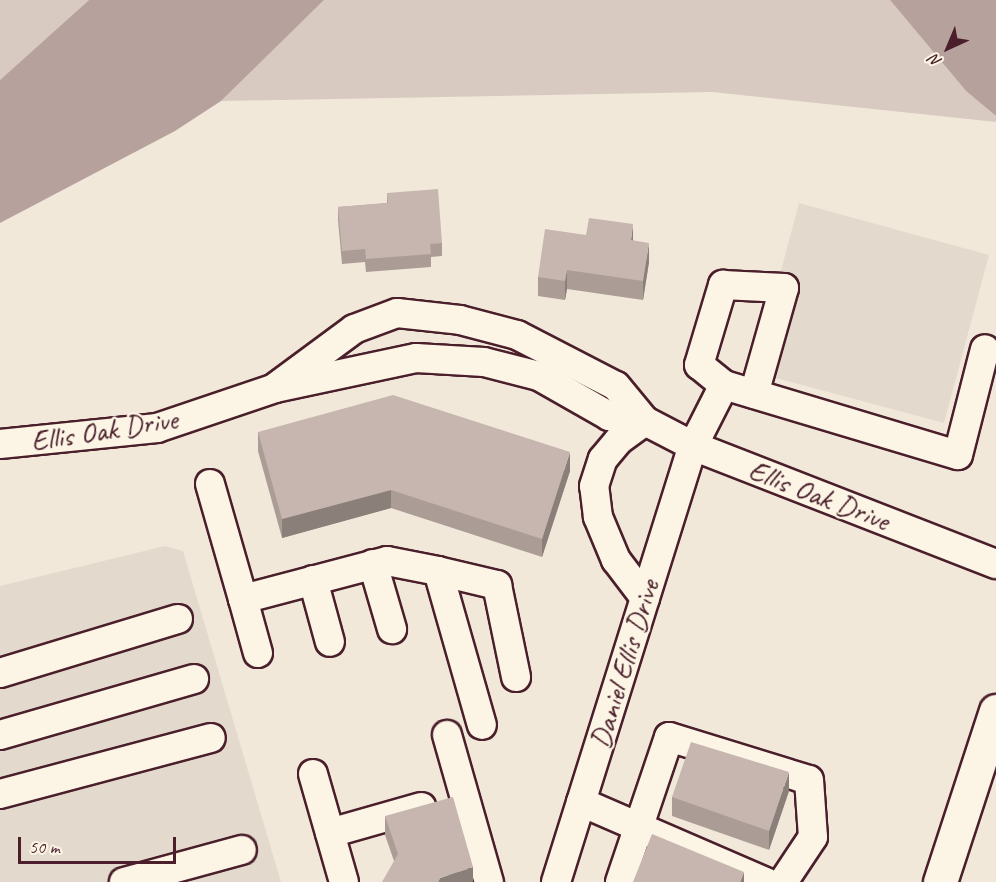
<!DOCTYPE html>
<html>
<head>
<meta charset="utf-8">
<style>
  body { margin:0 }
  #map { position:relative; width:996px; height:882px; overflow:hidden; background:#f1e8da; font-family:Caveat,sans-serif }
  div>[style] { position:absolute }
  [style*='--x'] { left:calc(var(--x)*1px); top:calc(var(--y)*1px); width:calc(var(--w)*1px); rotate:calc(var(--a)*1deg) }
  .built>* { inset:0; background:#e4d9cd }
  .green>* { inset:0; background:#d8cac0 }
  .water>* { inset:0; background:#b6a19c }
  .roads { filter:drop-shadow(2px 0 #4a1f2b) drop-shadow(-2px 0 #4a1f2b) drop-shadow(0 2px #4a1f2b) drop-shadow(0 -2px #4a1f2b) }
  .minor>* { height:28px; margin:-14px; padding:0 14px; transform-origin:14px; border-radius:14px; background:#fcf5e5 }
  .major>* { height:33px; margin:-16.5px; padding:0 16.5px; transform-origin:16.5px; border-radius:16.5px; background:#fcf5e5 }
  .wall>* { inset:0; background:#ab9d96 }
  .shaded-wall>* { inset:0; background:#8b7f7a }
  .building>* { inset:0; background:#c7b6af }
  span { translate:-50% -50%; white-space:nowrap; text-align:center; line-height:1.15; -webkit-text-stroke:4.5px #fcf5e5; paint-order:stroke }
  .street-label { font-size:30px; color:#4a1f2b }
  .north { position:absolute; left:918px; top:18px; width:60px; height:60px; -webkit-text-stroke:4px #fcf5e5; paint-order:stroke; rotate:224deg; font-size:16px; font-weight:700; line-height:24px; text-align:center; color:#4a1f2b }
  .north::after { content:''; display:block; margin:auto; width:21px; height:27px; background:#4a1f2b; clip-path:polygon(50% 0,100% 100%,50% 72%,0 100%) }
  .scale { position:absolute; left:18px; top:837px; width:158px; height:27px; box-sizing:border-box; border:3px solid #4a1f2b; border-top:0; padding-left:8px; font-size:18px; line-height:21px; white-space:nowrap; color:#4a1f2b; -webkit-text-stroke:4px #fcf5e5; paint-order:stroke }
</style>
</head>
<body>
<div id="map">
  <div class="built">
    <i style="clip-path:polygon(799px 203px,989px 255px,944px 423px,754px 372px)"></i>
    <i style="clip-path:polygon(165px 546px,183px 551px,281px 882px,0 882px,0 586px)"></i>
  </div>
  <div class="green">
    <i style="clip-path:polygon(0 0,89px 0,0 80px)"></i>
    <i style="clip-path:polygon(324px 0,890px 0,966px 91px,996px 116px,996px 122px,712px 92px,221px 101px)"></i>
  </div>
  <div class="water">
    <i style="clip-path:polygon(89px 0,324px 0,221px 101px,175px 131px,0 223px,0 80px)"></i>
    <i style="clip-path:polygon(890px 0,996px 0,996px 116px,966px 91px)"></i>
  </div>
  <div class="roads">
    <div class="minor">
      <i style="--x:724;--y:385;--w:32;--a:-141"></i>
      <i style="--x:699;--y:365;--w:84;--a:-73.3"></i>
      <i style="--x:723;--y:285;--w:61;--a:2.8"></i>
      <i style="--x:784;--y:288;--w:110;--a:105.8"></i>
      <i style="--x:277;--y:386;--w:96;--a:-36.5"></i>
      <i style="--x:354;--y:329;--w:46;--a:-20.4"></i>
      <i style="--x:397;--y:313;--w:63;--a:6.3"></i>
      <i style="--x:460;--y:320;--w:59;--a:14.7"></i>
      <i style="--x:517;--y:335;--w:111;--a:27.3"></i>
      <i style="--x:616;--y:386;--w:45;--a:50.4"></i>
      <i style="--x:0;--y:444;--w:158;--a:-5.8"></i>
      <i style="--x:157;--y:428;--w:125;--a:-18.7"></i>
      <i style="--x:275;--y:388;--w:144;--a:-12"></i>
      <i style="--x:416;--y:358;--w:68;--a:3.4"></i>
      <i style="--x:484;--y:362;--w:57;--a:14.3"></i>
      <i style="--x:539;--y:376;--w:81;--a:29.7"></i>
      <i style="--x:609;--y:416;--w:36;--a:8"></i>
      <i style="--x:645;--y:421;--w:54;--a:27.5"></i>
      <i style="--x:693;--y:446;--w:325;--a:21.3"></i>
      <i style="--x:210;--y:484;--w:120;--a:74"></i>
      <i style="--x:243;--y:599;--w:149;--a:-14.8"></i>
      <i style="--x:387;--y:561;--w:52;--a:11.1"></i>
      <i style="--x:438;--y:571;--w:160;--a:74.1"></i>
      <i style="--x:373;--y:564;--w:68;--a:73.7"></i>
      <i style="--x:438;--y:571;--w:61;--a:13.3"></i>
      <i style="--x:497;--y:585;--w:94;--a:78.3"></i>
      <i style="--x:313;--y:580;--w:64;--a:74.7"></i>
      <i style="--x:645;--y:598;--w:48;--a:-127.3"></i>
      <i style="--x:616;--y:560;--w:47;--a:-112.7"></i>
      <i style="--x:598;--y:517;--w:31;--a:-97"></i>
      <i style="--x:594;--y:486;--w:28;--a:-72"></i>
      <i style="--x:603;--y:459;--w:25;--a:-50"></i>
      <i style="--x:619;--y:440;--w:32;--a:-36"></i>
      <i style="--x:243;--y:599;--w:56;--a:74.5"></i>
      <i style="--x:0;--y:673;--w:186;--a:-16.9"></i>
      <i style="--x:0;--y:735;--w:202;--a:-16.1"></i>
      <i style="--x:447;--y:735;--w:153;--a:74.1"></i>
      <i style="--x:313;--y:774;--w:112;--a:74"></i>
      <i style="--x:0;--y:794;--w:218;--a:-14.9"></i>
      <i style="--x:581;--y:802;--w:202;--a:23.4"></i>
      <i style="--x:330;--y:833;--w:95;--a:-15.9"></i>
      <i style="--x:124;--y:882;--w:122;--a:-15.2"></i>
      <i style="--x:556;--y:882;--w:457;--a:-72.6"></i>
      <i style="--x:693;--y:446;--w:68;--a:-63.1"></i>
      <i style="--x:724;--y:385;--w:244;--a:16.7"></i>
      <i style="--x:958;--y:455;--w:109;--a:-75.7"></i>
      <i style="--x:620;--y:882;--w:153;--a:-71.3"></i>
      <i style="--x:669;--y:737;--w:146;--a:17.1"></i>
      <i style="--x:809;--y:780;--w:57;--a:86"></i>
      <i style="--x:813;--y:837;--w:54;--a:123.7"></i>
    </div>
    <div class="major">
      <i style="--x:940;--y:882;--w:180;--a:-71.9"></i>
    </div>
  </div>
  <div class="wall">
    <i style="clip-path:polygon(387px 193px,442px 243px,442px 256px,431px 257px,431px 267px,366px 272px,365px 262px,342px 264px,338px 220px,338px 207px,387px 203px)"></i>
    <i style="clip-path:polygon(586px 235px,633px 240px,649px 262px,643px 300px,567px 289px,565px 300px,538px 296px,538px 277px)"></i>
    <i style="clip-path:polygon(258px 432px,570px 471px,542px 557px,391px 508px,282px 538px,258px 451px)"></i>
    <i style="clip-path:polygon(789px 791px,769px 850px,672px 816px,672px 797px)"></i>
    <i style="clip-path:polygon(385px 816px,473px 882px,394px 861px,385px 835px)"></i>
  </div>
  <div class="shaded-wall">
    <i style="clip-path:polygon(633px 224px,633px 243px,631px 240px)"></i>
    <i style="clip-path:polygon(649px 243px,649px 262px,643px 300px,643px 281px)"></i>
    <i style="clip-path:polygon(567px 270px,567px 289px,565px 300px,565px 281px)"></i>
    <i style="clip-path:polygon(570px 452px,570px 471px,542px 557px,542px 539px)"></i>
    <i style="clip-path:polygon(391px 490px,391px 508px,282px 538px,282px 519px)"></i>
    <i style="clip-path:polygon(789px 772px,789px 791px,769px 850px,769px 831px)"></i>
    <i style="clip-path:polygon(473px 867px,473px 882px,438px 882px,440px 878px)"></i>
    <i style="clip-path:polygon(744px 872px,744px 882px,740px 882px)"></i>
  </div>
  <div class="building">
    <i style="clip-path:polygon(438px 189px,442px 243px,430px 244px,431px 254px,366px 259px,365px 249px,342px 251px,338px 207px,388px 203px,387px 193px)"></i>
    <i style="clip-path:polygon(589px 218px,633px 224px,631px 240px,649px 243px,643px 281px,567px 270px,565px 281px,538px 277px,545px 229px,586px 235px)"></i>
    <i style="clip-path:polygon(393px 395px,570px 452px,542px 539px,391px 490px,282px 519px,258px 432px)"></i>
    <i style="clip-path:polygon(691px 742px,789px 772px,769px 831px,672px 797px)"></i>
    <i style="clip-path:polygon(453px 797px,473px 867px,440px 878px,438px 882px,382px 882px,398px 854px,385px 816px)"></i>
    <i style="clip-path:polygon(652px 834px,744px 872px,740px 882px,633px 882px)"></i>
  </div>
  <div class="street-label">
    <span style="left:104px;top:430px;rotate:-9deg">Ellis Oak Drive</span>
    <span style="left:819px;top:495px;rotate:21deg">Ellis Oak Drive</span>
    <span style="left:624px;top:664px;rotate:-73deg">Daniel Ellis Drive</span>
  </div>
  <div class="north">N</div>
  <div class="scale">50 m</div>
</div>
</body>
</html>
